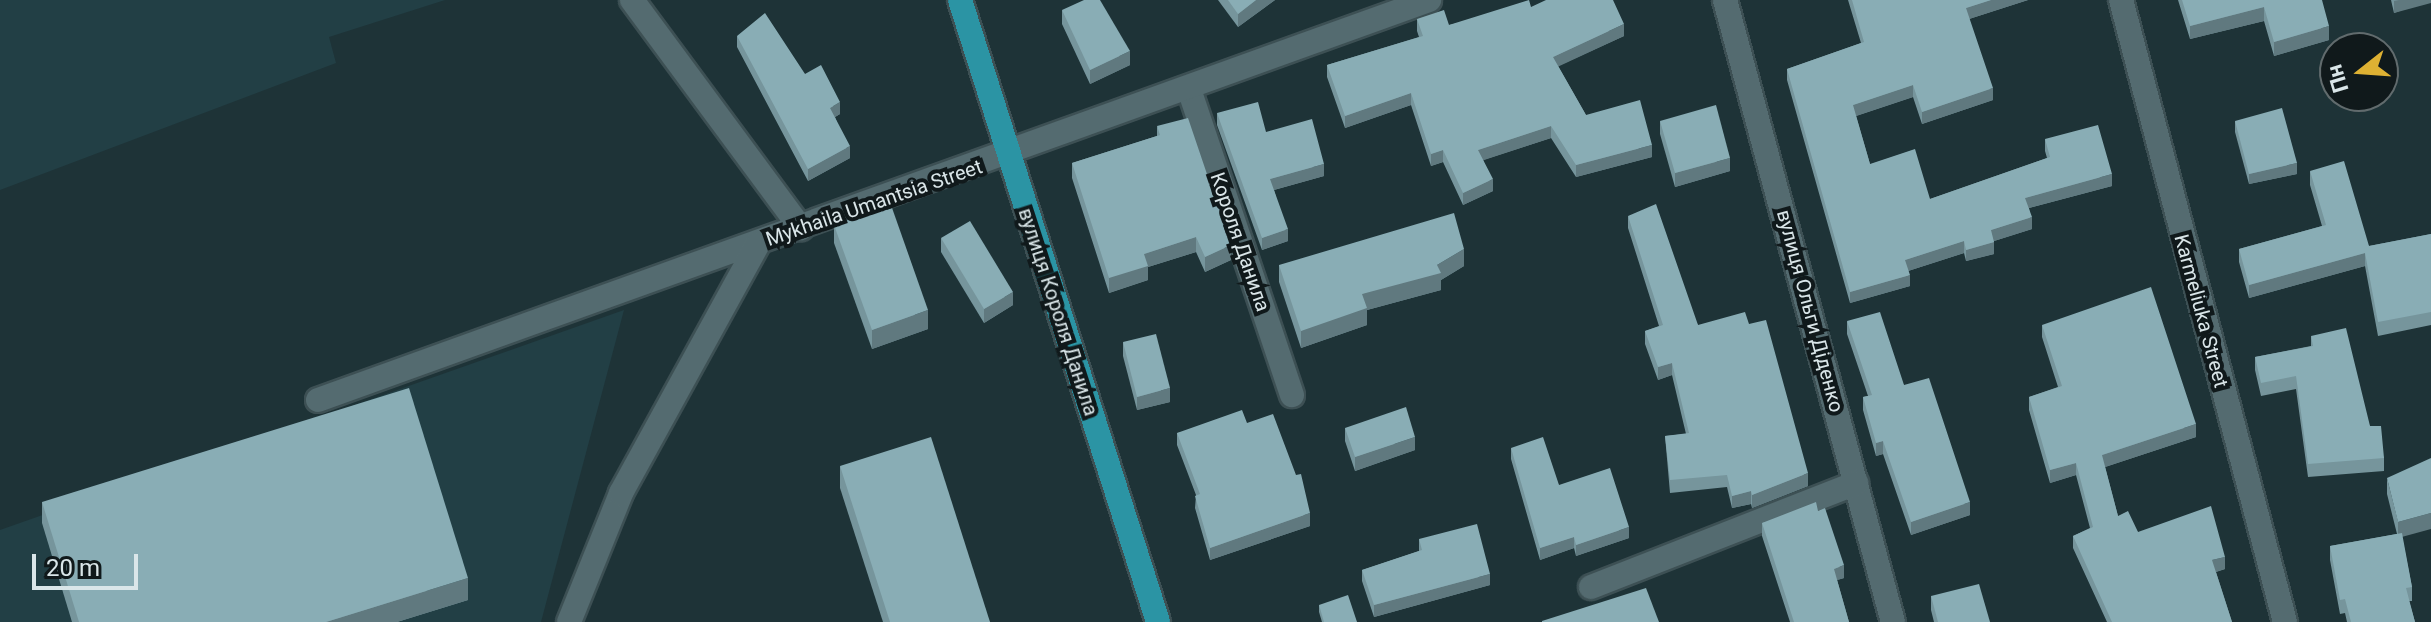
<!DOCTYPE html>
<html>
<head>
<meta charset="utf-8">
<style>
  body { margin:0 }
  #map { position:relative; width:2431px; height:622px; overflow:hidden; background:#1e3337; font-family:Roboto,sans-serif }
  div>[style] { position:absolute }
  [style*='--x'] { left:calc(var(--x)*1px); top:calc(var(--y)*1px); width:calc(var(--w)*1px); rotate:calc(var(--a)*1deg) }
  .built>* { inset:0; background:#223f45 }
  .roads { filter:drop-shadow(2px 0 #3d5054) drop-shadow(-2px 0 #3d5054) drop-shadow(0 2px #3d5054) drop-shadow(0 -2px #3d5054) }
  .minor>* { height:24px; margin:-12px; padding:0 12px; transform-origin:12px; border-radius:12px; background:#546b70 }
  .major>* { height:24px; margin:-12px; padding:0 12px; transform-origin:12px; border-radius:12px; background:#2b94a4 }
  .wall>* { inset:0; background:#76959c }
  .shaded-wall>* { inset:0; background:#60797f }
  .building>* { inset:0; background:#89adb5 }
  span { translate:-50% -50%; white-space:nowrap; text-align:center; line-height:1.15; -webkit-text-stroke:8px #10191b; paint-order:stroke }
  .street-label { font-size:20px; color:#dae6e9 }
  .north { position:absolute; left:2319px; top:32px; width:80px; height:80px; box-sizing:border-box; background:#10191b; border:2px solid #616b6d; border-radius:50%; rotate:253deg; font-size:22px; font-weight:700; line-height:32px; text-align:center; color:#dae6e9 }
  .north::after { content:''; display:block; margin:auto; width:28px; height:36px; background:#deb133; clip-path:polygon(50% 0,100% 100%,50% 72%,0 100%) }
  .scale { position:absolute; left:32px; top:554px; width:106px; height:36px; box-sizing:border-box; border:4px solid #dae6e9; border-top:0; padding-left:10px; font-size:24px; line-height:28px; white-space:nowrap; color:#dae6e9; -webkit-text-stroke:6px #10191b; paint-order:stroke }
</style>
</head>
<body>
<div id="map">
  <div class="built">
    <i style="clip-path:polygon(0 0,445px 0,329px 37px,336px 63px,0 190px)"></i>
    <i style="clip-path:polygon(624px 310px,541px 622px,0 622px,0 530px)"></i>
  </div>
  <div class="roads">
    <div class="minor">
      <i style="--x:632;--y:0;--w:284;--a:53.5"></i>
      <i style="--x:1725;--y:0;--w:644;--a:74.89"></i>
      <i style="--x:2121;--y:0;--w:643;--a:75.23"></i>
      <i style="--x:1189;--y:89;--w:323;--a:71.4"></i>
      <i style="--x:318;--y:400;--w:1181;--a:-19.8"></i>
      <i style="--x:1591;--y:587;--w:285;--a:-21.4"></i>
      <i style="--x:569;--y:622;--w:139;--a:-68"></i>
      <i style="--x:621;--y:493;--w:284;--a:-61.2"></i>
    </div>
    <div class="major">
      <i style="--x:960;--y:0;--w:653;--a:72.34"></i>
    </div>
  </div>
  <div class="wall">
    <i style="clip-path:polygon(1218px 0,1275px 0,1238px 27px)"></i>
    <i style="clip-path:polygon(1848px 0,2028px 0,1969px 19px,1993px 100px,1922px 124px,1913px 97px,1856px 116px,1870px 164px,1930px 199px,2047px 158px,2045px 151px,2045px 139px,2112px 186px,2029px 208px,2032px 229px,1994px 241px,1994px 254px,1966px 261px,1964px 253px,1908px 271px,1910px 286px,1850px 303px,1787px 80px,1787px 69px,1861px 43px)"></i>
    <i style="clip-path:polygon(2178px 0,2302px 0,2329px 40px,2274px 56px,2264px 21px,2190px 39px)"></i>
    <i style="clip-path:polygon(2391px 0,2431px 0,2394px 13px)"></i>
    <i style="clip-path:polygon(1531px 7px,1624px 36px,1558px 66px,1586px 115px,1652px 157px,1576px 177px,1551px 138px,1483px 160px,1493px 191px,1463px 205px,1443px 162px,1431px 166px,1411px 105px,1345px 128px,1327px 77px,1327px 65px,1419px 37px,1417px 31px,1417px 19px,1449px 25px)"></i>
    <i style="clip-path:polygon(1062px 10px,1130px 65px,1090px 84px,1062px 24px)"></i>
    <i style="clip-path:polygon(737px 36px,805px 74px,840px 114px,835px 117px,850px 158px,808px 181px,737px 47px)"></i>
    <i style="clip-path:polygon(1217px 113px,1266px 132px,1324px 176px,1274px 190px,1288px 241px,1262px 250px,1217px 125px)"></i>
    <i style="clip-path:polygon(1660px 121px,1730px 171px,1675px 187px,1660px 134px)"></i>
    <i style="clip-path:polygon(2235px 121px,2297px 174px,2249px 184px,2235px 132px)"></i>
    <i style="clip-path:polygon(1157px 126px,1231px 260px,1205px 272px,1196px 252px,1148px 267px,1148px 280px,1109px 293px,1072px 178px,1072px 163px,1157px 136px)"></i>
    <i style="clip-path:polygon(2310px 171px,2369px 246px,2431px 234px,2431px 325px,2378px 336px,2365px 266px,2249px 298px,2239px 262px,2239px 249px,2322px 226px,2310px 185px)"></i>
    <i style="clip-path:polygon(1628px 216px,1698px 325px,1749px 324px,1808px 486px,1752px 508px,1751px 504px,1732px 508px,1727px 487px,1670px 493px,1665px 436px,1686px 434px,1672px 375px,1658px 380px,1645px 344px,1645px 331px,1659px 326px,1628px 228px)"></i>
    <i style="clip-path:polygon(834px 225px,928px 329px,872px 349px,834px 243px)"></i>
    <i style="clip-path:polygon(941px 238px,1013px 305px,984px 323px,941px 252px)"></i>
    <i style="clip-path:polygon(1279px 265px,1464px 266px,1441px 280px,1441px 290px,1367px 310px,1367px 325px,1301px 348px,1279px 282px)"></i>
    <i style="clip-path:polygon(1847px 321px,1904px 385px,1970px 515px,1911px 535px,1883px 454px,1876px 456px,1863px 410px,1863px 397px,1868px 396px,1847px 334px)"></i>
    <i style="clip-path:polygon(2042px 325px,2196px 437px,2105px 467px,2118px 516px,2138px 532px,2225px 569px,2216px 572px,2232px 622px,2107px 622px,2073px 548px,2073px 536px,2090px 528px,2076px 475px,2050px 483px,2029px 410px,2029px 397px,2058px 387px,2042px 337px)"></i>
    <i style="clip-path:polygon(2311px 336px,2370px 426px,2384px 458px,2384px 471px,2308px 477px,2296px 389px,2261px 396px,2255px 370px,2255px 357px,2311px 346px)"></i>
    <i style="clip-path:polygon(1123px 342px,1170px 402px,1137px 410px,1123px 356px)"></i>
    <i style="clip-path:polygon(1247px 423px,1310px 526px,1210px 560px,1195px 508px,1196px 495px,1177px 445px,1177px 433px)"></i>
    <i style="clip-path:polygon(1345px 428px,1415px 450px,1355px 471px,1345px 441px)"></i>
    <i style="clip-path:polygon(1511px 448px,1559px 485px,1629px 538px,1576px 556px,1574px 548px,1540px 560px,1511px 459px)"></i>
    <i style="clip-path:polygon(840px 466px,990px 622px,883px 622px,840px 488px)"></i>
    <i style="clip-path:polygon(2387px 478px,2402px 537px,2412px 587px,2412px 601px,2409px 601px,2415px 622px,2347px 622px,2345px 613px,2340px 614px,2330px 560px,2330px 546px,2397px 534px,2387px 494px)"></i>
    <i style="clip-path:polygon(42px 502px,468px 600px,397px 622px,72px 622px,42px 523px)"></i>
    <i style="clip-path:polygon(1818px 511px,1844px 578px,1837px 580px,1849px 622px,1790px 622px,1762px 536px,1762px 523px)"></i>
    <i style="clip-path:polygon(1419px 539px,1490px 585px,1374px 617px,1362px 581px,1362px 570px,1419px 551px)"></i>
    <i style="clip-path:polygon(1931px 596px,1990px 622px,1934px 622px,1931px 610px)"></i>
    <i style="clip-path:polygon(1319px 605px,1357px 622px,1322px 622px,1319px 612px)"></i>
  </div>
  <div class="shaded-wall">
    <i style="clip-path:polygon(1256px 0,1275px 0,1238px 27px,1238px 14px)"></i>
    <i style="clip-path:polygon(1991px 0,2028px 0,1966px 20px,1966px 8px)"></i>
    <i style="clip-path:polygon(2399px 0,2431px 0,2431px 3px,2394px 13px,2394px 1px)"></i>
    <i style="clip-path:polygon(2264px 7px,2264px 21px,2190px 39px,2190px 26px)"></i>
    <i style="clip-path:polygon(1624px 24px,1624px 36px,1553px 69px,1553px 57px)"></i>
    <i style="clip-path:polygon(2329px 26px,2329px 40px,2274px 56px,2274px 42px)"></i>
    <i style="clip-path:polygon(1130px 51px,1130px 65px,1090px 84px,1090px 70px)"></i>
    <i style="clip-path:polygon(1913px 85px,1913px 97px,1853px 117px,1853px 105px)"></i>
    <i style="clip-path:polygon(1993px 88px,1993px 100px,1922px 124px,1922px 112px)"></i>
    <i style="clip-path:polygon(1411px 93px,1411px 105px,1345px 128px,1345px 116px)"></i>
    <i style="clip-path:polygon(840px 102px,840px 114px,830px 120px,830px 108px)"></i>
    <i style="clip-path:polygon(1551px 126px,1551px 138px,1478px 162px,1478px 150px)"></i>
    <i style="clip-path:polygon(1652px 145px,1652px 157px,1576px 177px,1576px 165px)"></i>
    <i style="clip-path:polygon(850px 146px,850px 158px,808px 181px,808px 169px)"></i>
    <i style="clip-path:polygon(1443px 150px,1443px 162px,1431px 166px,1431px 154px)"></i>
    <i style="clip-path:polygon(1730px 158px,1730px 171px,1675px 187px,1675px 173px)"></i>
    <i style="clip-path:polygon(2297px 163px,2297px 174px,2249px 184px,2249px 174px)"></i>
    <i style="clip-path:polygon(1324px 164px,1324px 176px,1270px 191px,1270px 179px)"></i>
    <i style="clip-path:polygon(2112px 174px,2112px 186px,2025px 209px,2025px 198px)"></i>
    <i style="clip-path:polygon(1493px 179px,1493px 191px,1463px 205px,1463px 193px)"></i>
    <i style="clip-path:polygon(2032px 217px,2032px 229px,1991px 242px,1991px 230px)"></i>
    <i style="clip-path:polygon(1288px 229px,1288px 241px,1262px 250px,1262px 238px)"></i>
    <i style="clip-path:polygon(1196px 237px,1196px 252px,1148px 267px,1148px 280px,1109px 293px,1109px 278px,1144px 254px)"></i>
    <i style="clip-path:polygon(1964px 241px,1964px 253px,1905px 272px,1905px 260px)"></i>
    <i style="clip-path:polygon(1994px 242px,1994px 254px,1966px 261px,1966px 250px)"></i>
    <i style="clip-path:polygon(1231px 245px,1231px 260px,1205px 272px,1205px 257px)"></i>
    <i style="clip-path:polygon(1464px 249px,1464px 266px,1441px 280px,1441px 290px,1367px 310px,1367px 325px,1301px 348px,1301px 331px,1362px 294px,1437px 265px)"></i>
    <i style="clip-path:polygon(2365px 253px,2365px 266px,2249px 298px,2249px 285px)"></i>
    <i style="clip-path:polygon(1910px 275px,1910px 286px,1850px 303px,1850px 292px)"></i>
    <i style="clip-path:polygon(1013px 292px,1013px 305px,984px 323px,984px 309px)"></i>
    <i style="clip-path:polygon(928px 310px,928px 329px,872px 349px,872px 330px)"></i>
    <i style="clip-path:polygon(1672px 363px,1672px 375px,1658px 380px,1658px 367px)"></i>
    <i style="clip-path:polygon(1170px 388px,1170px 402px,1137px 410px,1137px 397px)"></i>
    <i style="clip-path:polygon(2196px 424px,2196px 437px,2102px 468px,2102px 455px)"></i>
    <i style="clip-path:polygon(1415px 437px,1415px 450px,1355px 471px,1355px 457px)"></i>
    <i style="clip-path:polygon(1883px 441px,1883px 454px,1876px 456px,1876px 443px)"></i>
    <i style="clip-path:polygon(2076px 463px,2076px 475px,2050px 483px,2050px 470px)"></i>
    <i style="clip-path:polygon(1808px 473px,1808px 486px,1752px 508px,1752px 495px)"></i>
    <i style="clip-path:polygon(1751px 491px,1751px 504px,1732px 508px,1732px 496px)"></i>
    <i style="clip-path:polygon(1970px 502px,1970px 515px,1911px 535px,1911px 522px)"></i>
    <i style="clip-path:polygon(1310px 513px,1310px 526px,1210px 560px,1210px 548px)"></i>
    <i style="clip-path:polygon(2431px 513px,2431px 529px,2398px 538px,2398px 522px)"></i>
    <i style="clip-path:polygon(1629px 527px,1629px 538px,1576px 556px,1576px 545px)"></i>
    <i style="clip-path:polygon(1574px 537px,1574px 548px,1540px 560px,1540px 548px)"></i>
    <i style="clip-path:polygon(2225px 557px,2225px 569px,2212px 573px,2212px 560px)"></i>
    <i style="clip-path:polygon(1844px 565px,1844px 578px,1834px 581px,1834px 569px)"></i>
    <i style="clip-path:polygon(1490px 574px,1490px 585px,1374px 617px,1374px 605px)"></i>
    <i style="clip-path:polygon(468px 578px,468px 600px,397px 622px,326px 622px)"></i>
  </div>
  <div class="building">
    <i style="clip-path:polygon(1084px 0,1100px 0,1130px 51px,1090px 70px,1062px 10px)"></i>
    <i style="clip-path:polygon(1228px 0,1256px 0,1238px 14px)"></i>
    <i style="clip-path:polygon(1529px 0,1531px 7px,1546px 0,1613px 0,1624px 24px,1553px 57px,1586px 115px,1640px 100px,1652px 145px,1576px 165px,1551px 126px,1478px 150px,1493px 179px,1463px 193px,1443px 150px,1431px 154px,1411px 93px,1345px 116px,1327px 65px,1423px 36px,1417px 19px,1444px 10px,1449px 25px)"></i>
    <i style="clip-path:polygon(1852px 0,1991px 0,1966px 8px,1993px 88px,1922px 112px,1913px 85px,1853px 105px,1870px 164px,1915px 149px,1930px 199px,2050px 157px,2045px 139px,2098px 125px,2112px 174px,2025px 198px,2032px 217px,1991px 230px,1994px 242px,1966px 250px,1964px 241px,1905px 260px,1910px 275px,1850px 292px,1787px 69px,1864px 42px)"></i>
    <i style="clip-path:polygon(2182px 0,2322px 0,2329px 26px,2274px 42px,2264px 7px,2190px 26px)"></i>
    <i style="clip-path:polygon(765px 13px,805px 74px,821px 65px,840px 102px,830px 108px,850px 146px,808px 169px,737px 36px)"></i>
    <i style="clip-path:polygon(1258px 102px,1266px 132px,1312px 119px,1324px 164px,1270px 179px,1288px 229px,1262px 238px,1217px 113px)"></i>
    <i style="clip-path:polygon(1716px 105px,1730px 158px,1675px 173px,1660px 121px)"></i>
    <i style="clip-path:polygon(2282px 108px,2297px 163px,2249px 174px,2235px 121px)"></i>
    <i style="clip-path:polygon(1188px 118px,1231px 245px,1205px 257px,1196px 237px,1144px 254px,1148px 266px,1109px 278px,1072px 163px,1160px 135px,1157px 126px)"></i>
    <i style="clip-path:polygon(2344px 161px,2369px 246px,2431px 234px,2431px 312px,2378px 322px,2365px 253px,2249px 285px,2239px 249px,2326px 225px,2310px 171px)"></i>
    <i style="clip-path:polygon(1656px 204px,1698px 325px,1745px 312px,1749px 324px,1766px 320px,1808px 473px,1752px 495px,1751px 491px,1732px 496px,1727px 475px,1670px 480px,1665px 436px,1689px 433px,1672px 363px,1658px 367px,1645px 331px,1663px 325px,1628px 216px)"></i>
    <i style="clip-path:polygon(891px 205px,928px 310px,872px 330px,834px 225px)"></i>
    <i style="clip-path:polygon(1454px 213px,1464px 249px,1437px 265px,1441px 273px,1362px 294px,1367px 308px,1301px 331px,1279px 265px)"></i>
    <i style="clip-path:polygon(970px 221px,1013px 292px,984px 309px,941px 238px)"></i>
    <i style="clip-path:polygon(2151px 287px,2196px 424px,2102px 455px,2118px 516px,2128px 511px,2138px 532px,2211px 506px,2225px 557px,2212px 560px,2232px 622px,2112px 622px,2073px 536px,2093px 527px,2076px 463px,2050px 470px,2029px 397px,2062px 386px,2042px 325px)"></i>
    <i style="clip-path:polygon(1880px 312px,1904px 385px,1929px 378px,1970px 502px,1911px 522px,1883px 441px,1876px 443px,1863px 397px,1872px 395px,1847px 321px)"></i>
    <i style="clip-path:polygon(2346px 328px,2370px 426px,2381px 426px,2384px 458px,2308px 464px,2296px 376px,2261px 383px,2255px 357px,2313px 346px,2311px 336px)"></i>
    <i style="clip-path:polygon(1156px 334px,1170px 388px,1137px 397px,1123px 342px)"></i>
    <i style="clip-path:polygon(409px 388px,468px 578px,326px 622px,79px 622px,42px 502px)"></i>
    <i style="clip-path:polygon(1406px 407px,1415px 437px,1355px 457px,1345px 428px)"></i>
    <i style="clip-path:polygon(1242px 410px,1247px 423px,1273px 414px,1296px 475px,1301px 474px,1310px 513px,1210px 548px,1195px 496px,1200px 494px,1177px 433px)"></i>
    <i style="clip-path:polygon(931px 437px,990px 622px,890px 622px,840px 466px)"></i>
    <i style="clip-path:polygon(1543px 437px,1559px 485px,1610px 468px,1629px 527px,1576px 545px,1574px 537px,1540px 548px,1511px 448px)"></i>
    <i style="clip-path:polygon(2431px 458px,2431px 513px,2398px 522px,2387px 478px)"></i>
    <i style="clip-path:polygon(1816px 502px,1818px 511px,1825px 508px,1844px 565px,1834px 569px,1849px 622px,1794px 622px,1762px 523px)"></i>
    <i style="clip-path:polygon(1477px 524px,1490px 574px,1374px 605px,1362px 570px,1422px 550px,1419px 539px)"></i>
    <i style="clip-path:polygon(2402px 533px,2412px 587px,2406px 588px,2415px 622px,2351px 622px,2345px 599px,2340px 600px,2330px 546px)"></i>
    <i style="clip-path:polygon(1979px 584px,1990px 622px,1938px 622px,1931px 596px)"></i>
    <i style="clip-path:polygon(1646px 588px,1659px 622px,1542px 622px,1542px 621px)"></i>
    <i style="clip-path:polygon(1348px 595px,1357px 622px,1324px 622px,1319px 605px)"></i>
  </div>
  <div class="street-label">
    <span style="left:874px;top:203px;rotate:-19deg">Mykhaila Umantsia Street</span>
    <span style="left:1240px;top:242px;rotate:71deg">Короля Данила</span>
    <span style="left:1810px;top:311px;rotate:75deg">вулиця Ольги Діденко</span>
    <span style="left:2201px;top:311px;rotate:75deg">Karmeliuka Street</span>
    <span style="left:1058px;top:312px;rotate:72deg">вулиця Короля Данила</span>
  </div>
  <div class="north">Пн</div>
  <div class="scale">20 m</div>
</div>
</body>
</html>
